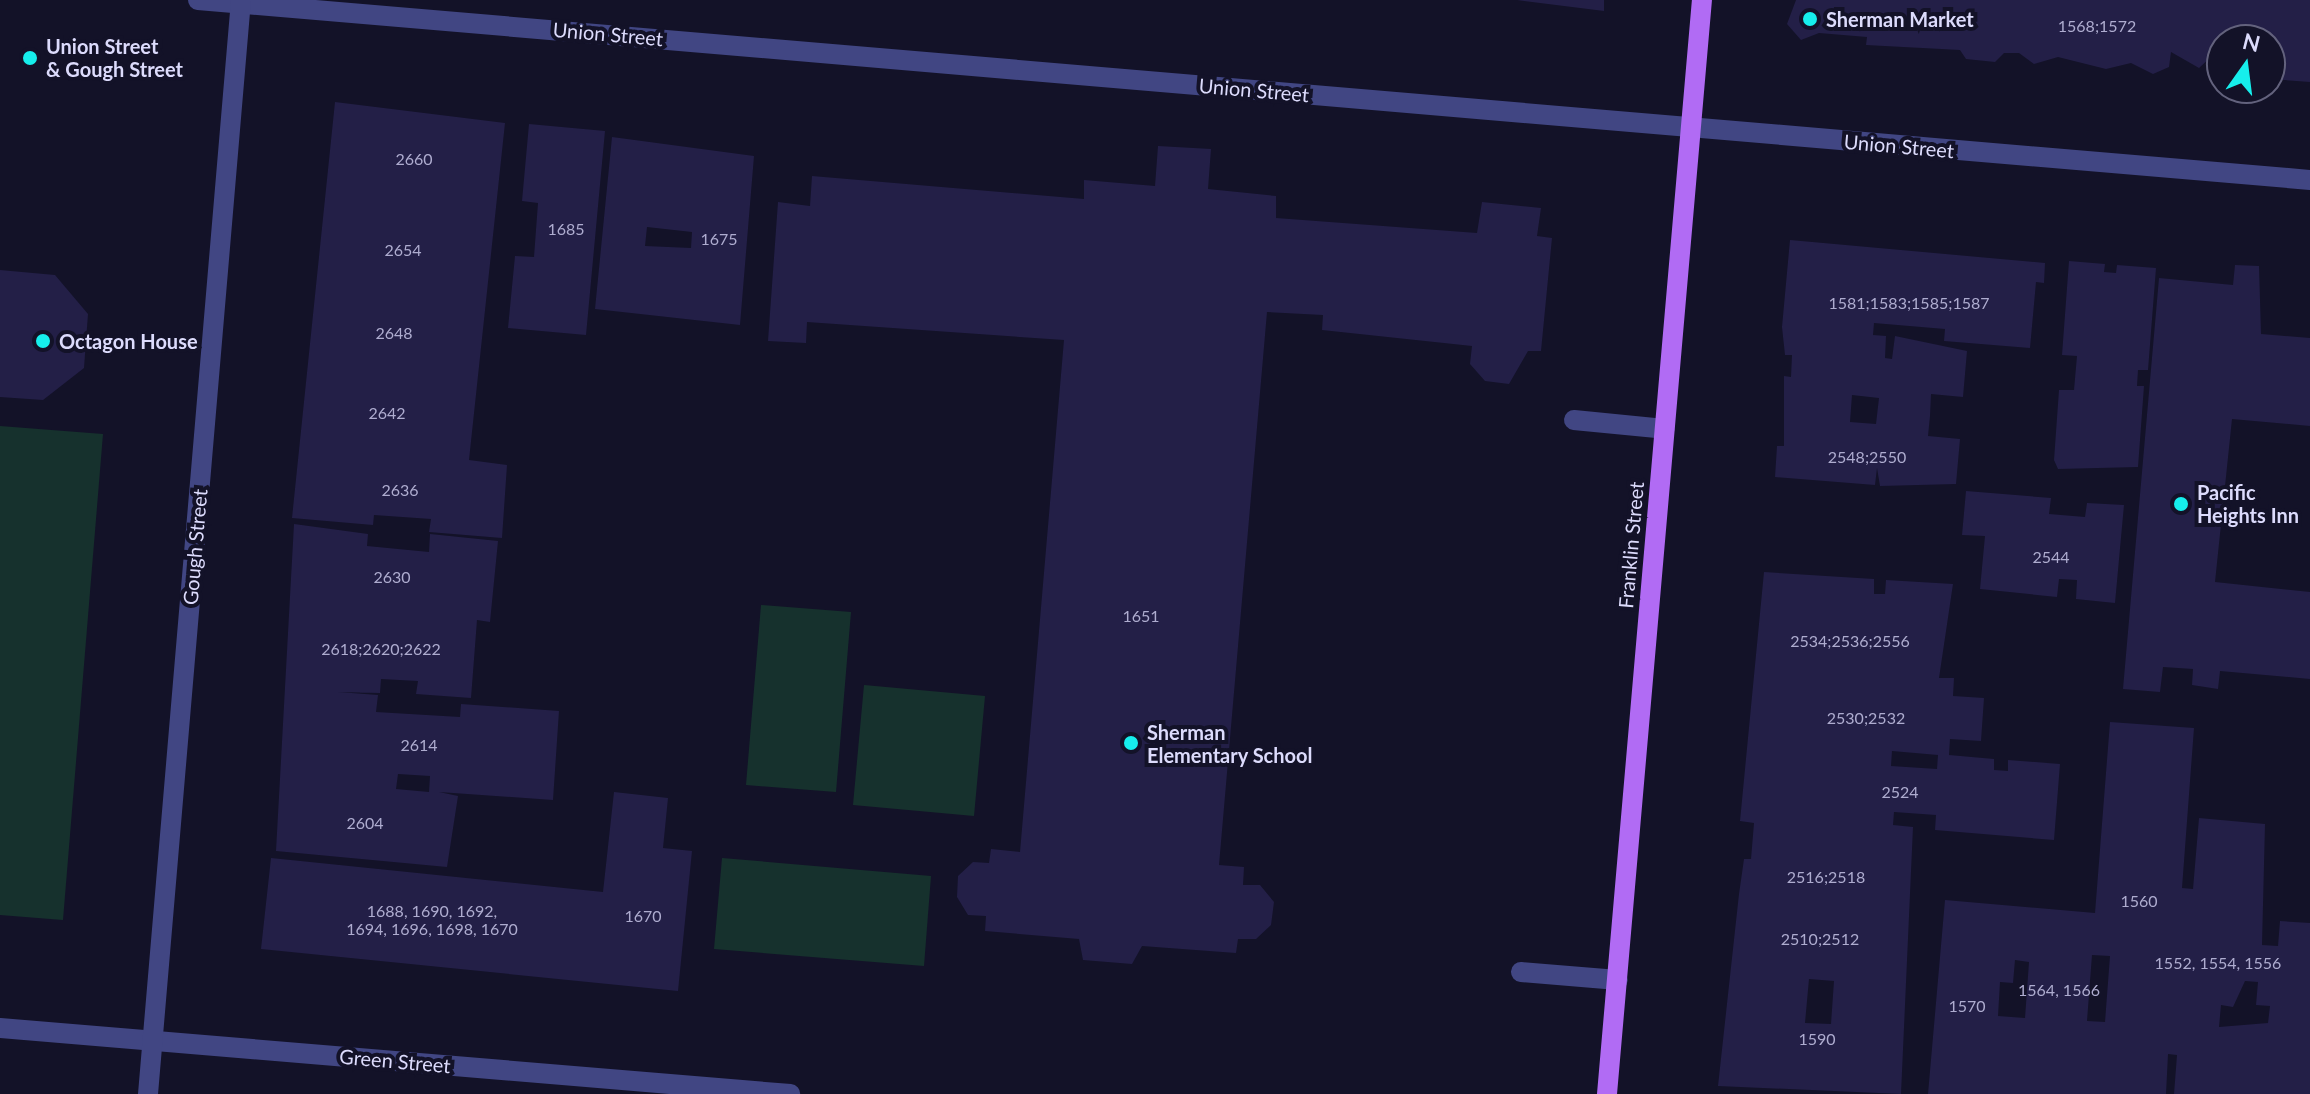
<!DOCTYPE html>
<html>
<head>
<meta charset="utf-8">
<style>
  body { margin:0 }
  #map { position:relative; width:2310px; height:1094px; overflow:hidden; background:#131228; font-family:Lato,sans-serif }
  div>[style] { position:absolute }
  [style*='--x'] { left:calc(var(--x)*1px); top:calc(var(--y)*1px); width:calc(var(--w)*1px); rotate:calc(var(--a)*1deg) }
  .green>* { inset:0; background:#16312d }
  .building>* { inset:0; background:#231f47 }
  .minor>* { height:20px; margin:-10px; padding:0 10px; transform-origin:10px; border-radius:10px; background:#414683 }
  .major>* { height:20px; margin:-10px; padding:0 10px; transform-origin:10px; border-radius:10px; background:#b16bf4 }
  .dots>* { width:22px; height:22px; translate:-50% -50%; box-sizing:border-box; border:4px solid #131228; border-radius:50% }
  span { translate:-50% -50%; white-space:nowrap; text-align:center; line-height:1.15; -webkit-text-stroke:8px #131228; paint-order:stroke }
  .number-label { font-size:16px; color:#aeaccf }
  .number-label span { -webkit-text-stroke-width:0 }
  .poi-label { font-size:20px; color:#dcdbfc; font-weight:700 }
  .left { translate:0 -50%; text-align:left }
  .street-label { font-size:20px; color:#dcdbfc }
  .north { position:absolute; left:2206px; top:24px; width:80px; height:80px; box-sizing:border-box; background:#131228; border:2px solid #63627d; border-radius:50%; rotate:14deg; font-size:22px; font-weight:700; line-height:32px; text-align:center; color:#dcdbfc }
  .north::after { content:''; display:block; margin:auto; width:28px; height:36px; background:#16eeec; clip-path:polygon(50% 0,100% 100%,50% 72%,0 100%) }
</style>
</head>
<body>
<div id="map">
  <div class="green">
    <i style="clip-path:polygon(0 426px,103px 434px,63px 920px,0 915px)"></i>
    <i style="clip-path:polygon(761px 605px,851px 612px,836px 792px,746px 785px)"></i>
    <i style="clip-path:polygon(864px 685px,985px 696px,974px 816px,853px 805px)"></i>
    <i style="clip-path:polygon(722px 858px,931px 876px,924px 966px,714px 949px)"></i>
  </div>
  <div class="building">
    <i style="clip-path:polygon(1517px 0,1604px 0,1604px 11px)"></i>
    <i style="clip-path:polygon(1796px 0,2310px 0,2310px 82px,2270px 79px,2270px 40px,2222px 40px,2222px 61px,2212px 56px,2199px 68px,2171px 52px,2169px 67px,2153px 74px,2131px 63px,2106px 69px,2058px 57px,2034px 64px,2019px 53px,2004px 53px,1995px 62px,1966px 59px,1960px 50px,1866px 45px,1867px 37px,1819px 33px,1801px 40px,1787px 24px)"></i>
    <i style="clip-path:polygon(335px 102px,505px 123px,469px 460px,507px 465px,502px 538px,429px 532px,431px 519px,374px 515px,373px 525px,292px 518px)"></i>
    <i style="clip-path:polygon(529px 124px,605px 131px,586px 335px,508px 328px,515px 256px,534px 257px,538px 203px,522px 201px)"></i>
    <i style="clip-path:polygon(evenodd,612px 137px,754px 156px,740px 325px,595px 309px,612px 137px,647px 227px,692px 232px,691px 248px,645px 246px,647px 227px)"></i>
    <i style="clip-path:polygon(1158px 146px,1211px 149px,1208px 189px,1276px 196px,1276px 218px,1477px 233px,1482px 202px,1541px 208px,1537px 236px,1552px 238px,1541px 351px,1528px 351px,1509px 384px,1485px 381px,1470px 364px,1472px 346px,1322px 330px,1323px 315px,1267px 312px,1219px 865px,1244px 867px,1243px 885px,1260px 885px,1274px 902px,1271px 925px,1256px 939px,1238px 939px,1236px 953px,1142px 946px,1132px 964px,1083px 960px,1079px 939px,985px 931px,986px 916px,968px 915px,957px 897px,958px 876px,973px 862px,989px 863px,991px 849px,1020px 852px,1064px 340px,807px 322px,806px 343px,768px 341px,778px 202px,810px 206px,812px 176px,1084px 199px,1084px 180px,1155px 186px)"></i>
    <i style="clip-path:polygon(evenodd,1790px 240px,2045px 263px,2044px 283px,2036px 282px,2030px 348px,1944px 341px,1945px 329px,1874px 323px,1873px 335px,1886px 336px,1885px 358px,1892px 359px,1895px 336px,1967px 351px,1963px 397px,1931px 394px,1930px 416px,1928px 436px,1960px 439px,1956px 484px,1880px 486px,1877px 468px,1875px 485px,1775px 477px,1777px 446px,1784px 446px,1784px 376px,1791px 377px,1792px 355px,1785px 355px,1782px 327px,1790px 240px,1852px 395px,1879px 398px,1876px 424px,1850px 422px,1852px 395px)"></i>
    <i style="clip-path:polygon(2069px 261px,2105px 264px,2104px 272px,2116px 273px,2117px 265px,2156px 268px,2148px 370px,2138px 370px,2137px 386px,2144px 386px,2138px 467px,2058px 469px,2054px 460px,2059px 390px,2074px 390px,2077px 356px,2062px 355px)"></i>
    <i style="clip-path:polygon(2235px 265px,2259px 266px,2261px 334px,2310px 338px,2310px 426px,2232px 419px,2215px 582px,2310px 592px,2310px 679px,2220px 671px,2218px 689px,2192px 685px,2193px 669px,2163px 667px,2160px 692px,2123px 689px,2159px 278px,2233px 285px)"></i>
    <i style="clip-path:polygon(0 270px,55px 275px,88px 314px,84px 368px,43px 400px,0 397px)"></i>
    <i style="clip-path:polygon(1966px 491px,2051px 498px,2049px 514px,2085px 517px,2087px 503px,2124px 505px,2115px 603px,2076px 599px,2077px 580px,2059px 579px,2057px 597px,1980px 589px,1985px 536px,1962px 535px)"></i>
    <i style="clip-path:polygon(evenodd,294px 524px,368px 534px,367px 546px,429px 552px,430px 534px,498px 541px,490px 622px,477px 620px,471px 698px,416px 694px,418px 681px,381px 679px,380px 693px,338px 692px,378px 695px,376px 712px,460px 717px,461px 704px,559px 711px,553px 800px,439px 792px,458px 796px,447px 867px,276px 851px,294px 524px,398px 774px,430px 776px,429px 792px,396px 789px,398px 774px)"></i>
    <i style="clip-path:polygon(evenodd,1764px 572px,1874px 579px,1874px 594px,1885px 594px,1886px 580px,1953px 584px,1939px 678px,1954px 678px,1953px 696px,1984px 698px,1981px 741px,1950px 739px,1949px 755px,1994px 759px,1994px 770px,2008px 771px,2008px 760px,2060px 764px,2054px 840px,1935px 830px,1936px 815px,1894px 812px,1893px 825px,1913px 827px,1901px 1094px,1718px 1086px,1739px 894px,1744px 859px,1751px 859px,1754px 823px,1740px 821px,1764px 572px,1892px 751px,1938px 755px,1937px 769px,1891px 766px,1892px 751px,1764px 572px,1809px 979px,1834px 981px,1831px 1024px,1805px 1023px,1809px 979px)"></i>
    <i style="clip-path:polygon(evenodd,2110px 722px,2194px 728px,2182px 888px,2193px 889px,2199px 818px,2265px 824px,2262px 945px,2278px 946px,2280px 921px,2310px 923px,2310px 1094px,2174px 1094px,2177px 1055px,2168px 1054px,2166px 1094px,1928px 1094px,1945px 900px,2095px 913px,2110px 722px,2092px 955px,2110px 956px,2105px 1022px,2087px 1021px,2092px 955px,2110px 722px,2015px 960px,2029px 962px,2025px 1018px,1998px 1016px,2000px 982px,2013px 983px,2015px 960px,2110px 722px,2245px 981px,2258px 982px,2256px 1005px,2270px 1006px,2268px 1023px,2219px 1027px,2221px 1005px,2233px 1007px,2245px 981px)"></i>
    <i style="clip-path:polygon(614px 792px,668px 798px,663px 848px,692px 851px,678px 991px,261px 949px,271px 858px,603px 892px)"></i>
  </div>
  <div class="minor">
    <i style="--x:198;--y:0;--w:2120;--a:4.87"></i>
    <i style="--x:1574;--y:420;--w:91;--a:5.6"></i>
    <i style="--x:1521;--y:972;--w:97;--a:4.7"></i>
    <i style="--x:0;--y:1028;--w:793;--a:4.78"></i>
    <i style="--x:148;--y:1094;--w:1098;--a:-85.14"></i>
  </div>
  <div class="major">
    <i style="--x:1607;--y:1094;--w:1098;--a:-85.04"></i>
  </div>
  <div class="dots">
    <i style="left:1810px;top:19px;background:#16eeec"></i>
    <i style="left:30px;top:58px;background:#16eeec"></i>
    <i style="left:43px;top:341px;background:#16eeec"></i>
    <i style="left:2181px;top:504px;background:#16eeec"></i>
    <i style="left:1131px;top:743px;background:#16eeec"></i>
  </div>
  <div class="number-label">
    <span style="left:2097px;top:26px">1568;1572</span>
    <span style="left:414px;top:159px">2660</span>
    <span style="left:566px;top:229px">1685</span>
    <span style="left:719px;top:239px">1675</span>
    <span style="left:403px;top:250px">2654</span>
    <span style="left:1909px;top:303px">1581;1583;1585;1587</span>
    <span style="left:394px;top:333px">2648</span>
    <span style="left:387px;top:413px">2642</span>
    <span style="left:1867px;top:457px">2548;2550</span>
    <span style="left:400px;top:490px">2636</span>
    <span style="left:2051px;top:557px">2544</span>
    <span style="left:392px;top:577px">2630</span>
    <span style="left:1141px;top:616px">1651</span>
    <span style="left:1850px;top:641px">2534;2536;2556</span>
    <span style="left:381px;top:649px">2618;2620;2622</span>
    <span style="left:1866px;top:718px">2530;2532</span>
    <span style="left:419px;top:745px">2614</span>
    <span style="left:1900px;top:792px">2524</span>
    <span style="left:365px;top:823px">2604</span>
    <span style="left:1826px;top:877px">2516;2518</span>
    <span style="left:2139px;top:901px">1560</span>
    <span style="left:432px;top:920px">1688, 1690, 1692,<br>1694, 1696, 1698, 1670</span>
    <span style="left:643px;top:916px">1670</span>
    <span style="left:1820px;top:939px">2510;2512</span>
    <span style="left:2218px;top:963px">1552, 1554, 1556</span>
    <span style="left:2059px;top:990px">1564, 1566</span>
    <span style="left:1967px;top:1006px">1570</span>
    <span style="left:1817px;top:1039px">1590</span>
  </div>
  <div class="poi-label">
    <span class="left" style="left:1826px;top:19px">Sherman Market</span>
    <span class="left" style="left:46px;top:58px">Union Street<br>&amp; Gough Street</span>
    <span class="left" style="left:59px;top:341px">Octagon House</span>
    <span class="left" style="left:2197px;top:504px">Pacific<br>Heights Inn</span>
    <span class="left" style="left:1147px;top:744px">Sherman<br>Elementary School</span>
  </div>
  <div class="street-label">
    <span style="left:608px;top:34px;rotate:5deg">Union Street</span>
    <span style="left:1254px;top:90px;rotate:5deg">Union Street</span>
    <span style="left:1899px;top:146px;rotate:5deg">Union Street</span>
    <span style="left:1631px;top:545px;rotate:-85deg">Franklin Street</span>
    <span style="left:195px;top:547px;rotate:-85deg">Gough Street</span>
    <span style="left:395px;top:1061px;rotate:5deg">Green Street</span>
  </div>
  <div class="north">N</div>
</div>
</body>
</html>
